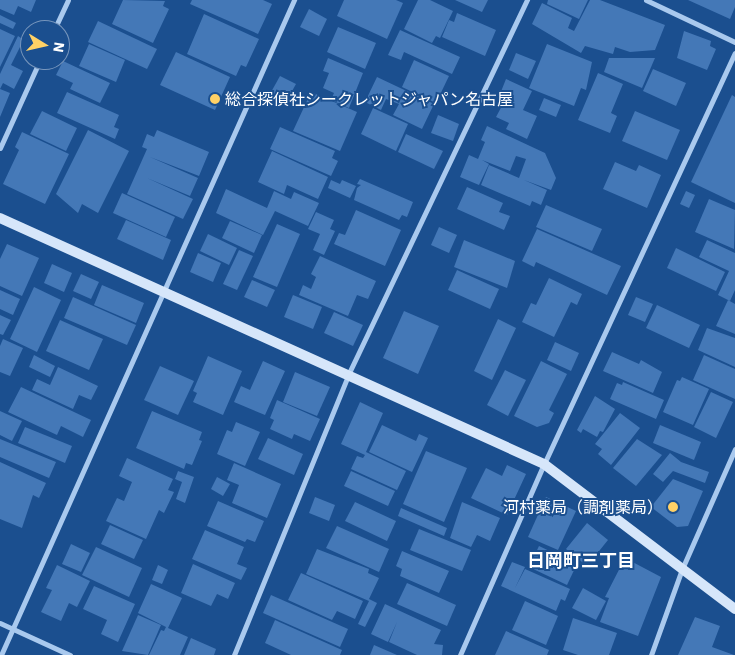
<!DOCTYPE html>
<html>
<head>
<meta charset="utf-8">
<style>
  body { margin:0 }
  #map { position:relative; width:735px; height:655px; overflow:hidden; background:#1b4f8f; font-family:"IBM Plex Sans","Noto Sans JP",sans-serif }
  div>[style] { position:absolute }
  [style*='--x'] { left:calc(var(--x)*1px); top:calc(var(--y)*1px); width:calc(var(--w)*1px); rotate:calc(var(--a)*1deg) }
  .building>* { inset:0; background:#4478b7 }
  .street>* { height:5px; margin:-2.5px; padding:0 2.5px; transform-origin:2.5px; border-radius:2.5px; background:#a9c9ee }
  .secondary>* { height:10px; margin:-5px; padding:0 5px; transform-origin:5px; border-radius:5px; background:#d6e6fa }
  .dots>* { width:14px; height:14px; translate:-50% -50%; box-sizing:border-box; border:2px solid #1b4f8f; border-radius:50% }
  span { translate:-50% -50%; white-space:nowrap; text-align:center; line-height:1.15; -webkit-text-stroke:4px #1b4f8f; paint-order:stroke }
  .poi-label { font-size:16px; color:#fff }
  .left { translate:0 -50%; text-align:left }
  .right { translate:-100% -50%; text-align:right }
  .neighbourhood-label { font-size:18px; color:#fff; font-weight:700 }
  .north { position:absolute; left:20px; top:20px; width:50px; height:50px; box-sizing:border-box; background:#1b4f8f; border:1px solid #7695bc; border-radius:50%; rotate:99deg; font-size:14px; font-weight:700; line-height:20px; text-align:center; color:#fff }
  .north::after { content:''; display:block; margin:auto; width:18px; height:22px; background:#ffd166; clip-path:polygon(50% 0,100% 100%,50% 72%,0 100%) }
</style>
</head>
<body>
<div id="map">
  <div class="building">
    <i style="clip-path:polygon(0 0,36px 0,31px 12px,18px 6px,14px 15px,0 9px)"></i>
    <i style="clip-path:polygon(123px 0,165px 1px,163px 6px,169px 9px,153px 43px,112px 24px)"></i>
    <i style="clip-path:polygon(192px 0,263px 0,272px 4px,258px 34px,190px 4px)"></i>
    <i style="clip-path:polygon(344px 0,396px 0,403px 3px,387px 39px,337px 16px)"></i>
    <i style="clip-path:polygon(418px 0,430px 0,453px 11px,440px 38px,436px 36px,432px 43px,404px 29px)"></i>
    <i style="clip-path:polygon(455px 0,488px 0,482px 12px)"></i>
    <i style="clip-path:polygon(548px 0,588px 0,579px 19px,547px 4px)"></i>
    <i style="clip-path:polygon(590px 0,600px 0,665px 25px,655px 50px,630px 52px,615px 47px,613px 54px,585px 46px,581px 53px,532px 24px,542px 3px,572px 18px,568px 28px,574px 31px)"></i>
    <i style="clip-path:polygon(688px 0,735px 0,735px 7px,730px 19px)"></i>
    <i style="clip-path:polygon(309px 9px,327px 19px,319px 36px,300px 27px)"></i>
    <i style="clip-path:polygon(457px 13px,496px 30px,485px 56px,442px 37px,449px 20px,454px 22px)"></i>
    <i style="clip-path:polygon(204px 14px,259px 39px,246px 67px,241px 65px,236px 76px,187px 54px)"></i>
    <i style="clip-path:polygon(0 15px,16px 23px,13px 29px,0 23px)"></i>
    <i style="clip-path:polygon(98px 21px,157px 49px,147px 69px,88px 42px)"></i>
    <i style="clip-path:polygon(338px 27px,376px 43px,365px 69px,327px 52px)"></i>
    <i style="clip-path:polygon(0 29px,15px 36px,0 67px)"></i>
    <i style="clip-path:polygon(400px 30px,460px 57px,452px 74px,404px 52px,401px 60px,388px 55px)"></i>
    <i style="clip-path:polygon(684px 31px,711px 41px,710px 46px,716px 49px,707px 70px,677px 58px)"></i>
    <i style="clip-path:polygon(18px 36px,30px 44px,28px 48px,21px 45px,11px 65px,23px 71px,14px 89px,3px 83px,0 89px,10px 93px,0 117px,0 74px)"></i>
    <i style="clip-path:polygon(89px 44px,125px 60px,116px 82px,79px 66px)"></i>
    <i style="clip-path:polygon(547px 44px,592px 62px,586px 90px,581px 88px,574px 106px,529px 88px)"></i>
    <i style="clip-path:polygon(176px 52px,230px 77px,215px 110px,160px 85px)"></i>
    <i style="clip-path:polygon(516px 53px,536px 61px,528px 79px,509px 70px)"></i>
    <i style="clip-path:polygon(328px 58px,363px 73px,349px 108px,331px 100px,334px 93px,323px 88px,329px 73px,323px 71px)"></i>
    <i style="clip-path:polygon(609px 58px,655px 58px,642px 88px,604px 72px)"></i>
    <i style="clip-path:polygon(414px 60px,449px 76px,436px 103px,402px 87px)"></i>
    <i style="clip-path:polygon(63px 61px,110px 83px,100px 103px,70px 89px,73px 83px,56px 75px)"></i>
    <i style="clip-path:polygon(653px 69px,686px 83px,676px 106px,643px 91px)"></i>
    <i style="clip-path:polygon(598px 73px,623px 84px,611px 113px,617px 116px,610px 133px,578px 120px)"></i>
    <i style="clip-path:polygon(280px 76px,296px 84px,286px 102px,270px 94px)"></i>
    <i style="clip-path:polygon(377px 77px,434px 104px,422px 129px,393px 115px,399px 104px,386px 99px,381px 110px,365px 102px)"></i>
    <i style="clip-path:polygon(506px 79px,532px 91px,523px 110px,537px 116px,527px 139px,506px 129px,509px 123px,496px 117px,504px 102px,498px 99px)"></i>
    <i style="clip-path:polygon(67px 92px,119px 115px,114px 127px,119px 129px,115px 139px,57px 113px)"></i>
    <i style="clip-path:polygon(311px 92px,357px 112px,340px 151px,293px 131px)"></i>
    <i style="clip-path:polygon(732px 95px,735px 97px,735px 203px,691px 182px)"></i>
    <i style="clip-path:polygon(544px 98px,561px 105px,556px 117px,539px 110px)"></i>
    <i style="clip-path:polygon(373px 108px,408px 124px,396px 151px,361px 134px)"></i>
    <i style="clip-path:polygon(42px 111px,77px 128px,66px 151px,30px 134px)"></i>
    <i style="clip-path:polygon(635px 111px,680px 130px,667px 160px,622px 141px)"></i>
    <i style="clip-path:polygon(438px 115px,459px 124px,453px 141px,431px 133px)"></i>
    <i style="clip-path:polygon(487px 126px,545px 153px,556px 178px,551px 190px,524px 180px,547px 190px,541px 205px,532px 201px,530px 206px,481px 185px,489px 165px,519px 178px,526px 159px,516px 156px,510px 171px,482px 160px,489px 164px,479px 185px,460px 177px,469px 155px,478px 159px,485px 142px,481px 140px)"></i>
    <i style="clip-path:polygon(280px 127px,335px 151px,332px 158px,338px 161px,331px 176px,270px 149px)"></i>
    <i style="clip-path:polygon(88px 130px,129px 151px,98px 213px,82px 204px,78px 213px,56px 194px)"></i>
    <i style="clip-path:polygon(157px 130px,209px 152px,199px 176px,150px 157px,198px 178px,190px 196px,147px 178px,193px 199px,183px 219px,127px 194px,147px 149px,142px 147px,147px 134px,154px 137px)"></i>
    <i style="clip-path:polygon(22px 132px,69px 154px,45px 204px,3px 184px,19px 150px,15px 147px)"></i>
    <i style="clip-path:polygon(406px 134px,443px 151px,434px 169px,398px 152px)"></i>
    <i style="clip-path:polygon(272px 151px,328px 177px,318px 199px,287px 185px,284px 194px,258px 182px)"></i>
    <i style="clip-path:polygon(615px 162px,636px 171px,639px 165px,661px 175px,647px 208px,603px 189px)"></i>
    <i style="clip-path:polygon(360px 179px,413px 202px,407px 217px,402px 215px,399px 220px,354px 200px,357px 188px,361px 185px,357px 184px)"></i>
    <i style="clip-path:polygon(331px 180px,340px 184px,342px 180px,356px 186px,350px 198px,328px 188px)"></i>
    <i style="clip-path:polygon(467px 187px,503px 203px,499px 212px,510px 216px,504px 230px,457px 209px)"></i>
    <i style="clip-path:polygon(226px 189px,267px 208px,274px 191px,291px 199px,294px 192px,319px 203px,308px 226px,275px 211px,263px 235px,216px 213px)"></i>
    <i style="clip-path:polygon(686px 191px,695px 195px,689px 208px,680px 204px)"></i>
    <i style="clip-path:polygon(122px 193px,175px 217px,166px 237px,113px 213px)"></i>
    <i style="clip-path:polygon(709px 199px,735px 210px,734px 249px,695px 232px)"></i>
    <i style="clip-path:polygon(546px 205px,602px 229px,592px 251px,536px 227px)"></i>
    <i style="clip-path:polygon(356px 210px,401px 230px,385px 266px,334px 244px,339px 233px,345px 235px)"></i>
    <i style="clip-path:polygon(316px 212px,334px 220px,330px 229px,335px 231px,324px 255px,313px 250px,320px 234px,308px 229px)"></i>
    <i style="clip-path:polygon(126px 220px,171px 240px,163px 260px,117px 239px)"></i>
    <i style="clip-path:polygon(230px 221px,262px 235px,254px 253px,222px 238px)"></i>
    <i style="clip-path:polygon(277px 224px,300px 234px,277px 287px,253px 277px)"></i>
    <i style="clip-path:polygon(439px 227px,457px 235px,449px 253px,431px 245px)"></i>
    <i style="clip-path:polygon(537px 229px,621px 266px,607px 295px,536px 262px,534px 267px,522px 261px)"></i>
    <i style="clip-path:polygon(208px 234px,237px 248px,229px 265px,200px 251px)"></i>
    <i style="clip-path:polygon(464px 240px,515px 261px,507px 288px,454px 267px)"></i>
    <i style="clip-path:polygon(707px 240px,735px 253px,735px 290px,730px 301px,718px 295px,729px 271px,699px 257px)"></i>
    <i style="clip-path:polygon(7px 244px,39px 258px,22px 296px,0 286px,0 259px)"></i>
    <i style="clip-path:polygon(676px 248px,725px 272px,716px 291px,667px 268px)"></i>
    <i style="clip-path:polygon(239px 250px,253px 256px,237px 290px,223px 284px)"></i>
    <i style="clip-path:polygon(198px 253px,221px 263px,213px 282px,190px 272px)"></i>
    <i style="clip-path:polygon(320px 256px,376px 281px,368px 299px,357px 295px,348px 316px,299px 295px,303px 285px,311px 289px,316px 277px,311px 274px)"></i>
    <i style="clip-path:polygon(52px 264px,72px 273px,64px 292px,44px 283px)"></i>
    <i style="clip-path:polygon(457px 270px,499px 289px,490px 309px,448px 290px)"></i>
    <i style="clip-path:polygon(81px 274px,99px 282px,91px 299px,73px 291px)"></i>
    <i style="clip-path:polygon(549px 278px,582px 294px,577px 305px,571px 302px,554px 337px,522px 322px,531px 303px,536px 305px)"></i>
    <i style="clip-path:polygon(252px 280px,275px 290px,267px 307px,244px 297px)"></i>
    <i style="clip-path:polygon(102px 285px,144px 303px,136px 323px,94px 305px)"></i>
    <i style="clip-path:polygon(34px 287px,61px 300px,37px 352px,10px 339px)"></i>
    <i style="clip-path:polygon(0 290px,20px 299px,13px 315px,0 309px)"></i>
    <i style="clip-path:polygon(293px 295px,322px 307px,313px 329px,284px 317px)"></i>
    <i style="clip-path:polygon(73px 297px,136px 325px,127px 345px,64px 318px)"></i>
    <i style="clip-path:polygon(636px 297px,653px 304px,645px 322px,628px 315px)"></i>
    <i style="clip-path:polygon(728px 300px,735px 304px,735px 334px,716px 326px)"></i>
    <i style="clip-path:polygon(657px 305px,700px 325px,689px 348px,646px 328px)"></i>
    <i style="clip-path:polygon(404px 311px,439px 326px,418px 374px,383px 358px)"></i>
    <i style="clip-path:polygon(334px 312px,363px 325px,353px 346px,324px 333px)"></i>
    <i style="clip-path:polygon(0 315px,11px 320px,3px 335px,0 334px)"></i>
    <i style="clip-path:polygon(498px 319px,516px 328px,492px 380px,474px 371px)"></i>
    <i style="clip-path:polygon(60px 320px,103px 339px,89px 370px,46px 351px)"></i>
    <i style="clip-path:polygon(707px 328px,735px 338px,735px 367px,698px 350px)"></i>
    <i style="clip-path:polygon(3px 339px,23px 348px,10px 376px,0 372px,0 346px)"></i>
    <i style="clip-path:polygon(555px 342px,579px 353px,571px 371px,547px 360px)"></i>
    <i style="clip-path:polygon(612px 352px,639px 364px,641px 360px,662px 372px,653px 393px,603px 371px)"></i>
    <i style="clip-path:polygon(34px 355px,55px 366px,50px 377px,29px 367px)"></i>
    <i style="clip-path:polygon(704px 355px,735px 369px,735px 399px,693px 380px)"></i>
    <i style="clip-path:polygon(208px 356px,242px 371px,223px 415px,193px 402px,197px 393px,193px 391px)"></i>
    <i style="clip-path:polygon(263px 361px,285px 371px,265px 415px,234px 402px,241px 386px,250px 390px)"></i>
    <i style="clip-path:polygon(541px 361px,567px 374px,549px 410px,554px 413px,549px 423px,537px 427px,514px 416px)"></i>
    <i style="clip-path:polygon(160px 366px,194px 381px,178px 415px,144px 400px)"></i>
    <i style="clip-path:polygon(58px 367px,98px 386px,91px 400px,79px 395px,73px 409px,32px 390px,37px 379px,50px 385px)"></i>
    <i style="clip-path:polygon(505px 370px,526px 380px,508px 416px,487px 405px)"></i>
    <i style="clip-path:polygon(295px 372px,330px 387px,317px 416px,283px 402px)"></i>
    <i style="clip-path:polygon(682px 377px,709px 389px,693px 425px,663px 412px,677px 380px,680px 381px)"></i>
    <i style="clip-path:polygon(623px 382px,664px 400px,656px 419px,610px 399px,617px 383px,622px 385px)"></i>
    <i style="clip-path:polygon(21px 387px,91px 420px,83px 437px,61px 426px,57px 435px,8px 412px)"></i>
    <i style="clip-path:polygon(711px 392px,733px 402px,716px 438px,694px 427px)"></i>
    <i style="clip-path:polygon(595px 396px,615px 409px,603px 432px,600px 431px,597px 437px,583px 429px,581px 433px,577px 430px)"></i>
    <i style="clip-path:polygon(277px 400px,320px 419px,310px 441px,294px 434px,292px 439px,270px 429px,274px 420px,270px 418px)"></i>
    <i style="clip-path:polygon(360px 402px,383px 413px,366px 452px,406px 471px,397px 490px,351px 469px,357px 456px,363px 458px,365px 455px,341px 444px)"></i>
    <i style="clip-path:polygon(0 411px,22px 421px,12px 441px,0 435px)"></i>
    <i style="clip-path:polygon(152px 411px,202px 432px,199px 440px,202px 441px,192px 465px,186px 463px,184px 469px,136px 448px)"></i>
    <i style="clip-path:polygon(620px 413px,640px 428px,611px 465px,598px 454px,602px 449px,595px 444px)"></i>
    <i style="clip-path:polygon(236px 422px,260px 432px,245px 466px,217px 454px,227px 430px,232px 432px)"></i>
    <i style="clip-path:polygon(382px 425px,416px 441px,419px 434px,428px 438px,412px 472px,369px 452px)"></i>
    <i style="clip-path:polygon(660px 425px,701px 442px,694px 460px,653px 443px)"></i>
    <i style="clip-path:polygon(25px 427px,72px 446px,65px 463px,18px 443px)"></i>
    <i style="clip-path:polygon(268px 438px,303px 454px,294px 475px,258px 459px)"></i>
    <i style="clip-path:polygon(0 439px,56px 462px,49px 478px,0 457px)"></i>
    <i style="clip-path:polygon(637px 439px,662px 455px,636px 486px,613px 468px)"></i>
    <i style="clip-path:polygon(426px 451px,467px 468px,444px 522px,403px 504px)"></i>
    <i style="clip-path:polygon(670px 453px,681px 462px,709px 472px,705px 483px,673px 471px,663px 482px,653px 474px)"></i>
    <i style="clip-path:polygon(127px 458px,173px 479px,168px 490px,174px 492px,164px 513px,159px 510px,146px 539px,106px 521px,117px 498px,124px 501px,132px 482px,119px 476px)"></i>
    <i style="clip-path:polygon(0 462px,46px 483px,39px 498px,33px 495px,22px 528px,0 519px)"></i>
    <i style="clip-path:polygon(234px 463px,281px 484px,267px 518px,232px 503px,239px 485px,227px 480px)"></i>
    <i style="clip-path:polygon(507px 465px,526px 474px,507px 515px,471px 498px,486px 468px,502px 476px)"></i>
    <i style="clip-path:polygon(178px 471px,194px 477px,185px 503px,176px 499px,182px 482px,175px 479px)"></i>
    <i style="clip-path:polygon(351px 471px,395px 491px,388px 506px,344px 486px)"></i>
    <i style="clip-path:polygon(217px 477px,230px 484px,223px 496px,211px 489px)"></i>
    <i style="clip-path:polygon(673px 479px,703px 491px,688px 526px,677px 527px,651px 507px)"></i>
    <i style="clip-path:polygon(315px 497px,335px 505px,329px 521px,309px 513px)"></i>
    <i style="clip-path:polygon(546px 497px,576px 511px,558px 550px,528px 537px)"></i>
    <i style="clip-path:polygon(218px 501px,264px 521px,255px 542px,247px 539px,245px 542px,207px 526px)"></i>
    <i style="clip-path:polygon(355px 502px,396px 521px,387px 541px,345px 521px)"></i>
    <i style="clip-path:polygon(462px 502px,500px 518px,490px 541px,477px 535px,471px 547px,450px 538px)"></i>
    <i style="clip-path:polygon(401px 508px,447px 528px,444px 536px,398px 516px)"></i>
    <i style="clip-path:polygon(587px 523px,608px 540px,587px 566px,566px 549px)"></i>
    <i style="clip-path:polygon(110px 525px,143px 540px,134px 559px,101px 544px)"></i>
    <i style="clip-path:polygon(337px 526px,389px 549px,379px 572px,326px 548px)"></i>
    <i style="clip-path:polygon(419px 529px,471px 550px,462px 571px,410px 550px)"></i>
    <i style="clip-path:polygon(205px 530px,244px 547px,237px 564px,247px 568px,241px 580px,192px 559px)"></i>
    <i style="clip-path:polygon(71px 544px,90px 553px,81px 572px,62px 564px)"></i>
    <i style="clip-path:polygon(539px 546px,577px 564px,567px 585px,529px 567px)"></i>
    <i style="clip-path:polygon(96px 547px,142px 568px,129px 597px,82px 575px)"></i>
    <i style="clip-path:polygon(317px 549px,369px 569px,368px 573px,379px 578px,369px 599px,377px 603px,365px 627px,358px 624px,369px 601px,306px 574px)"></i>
    <i style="clip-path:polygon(402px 551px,449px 571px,439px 593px,400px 576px,402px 569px,396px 566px)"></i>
    <i style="clip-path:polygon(625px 558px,661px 577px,638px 636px,600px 622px,609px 598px,605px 597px)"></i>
    <i style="clip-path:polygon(512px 562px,525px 567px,515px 588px,525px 569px,570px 589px,565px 601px,561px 599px,556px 611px,501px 586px)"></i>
    <i style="clip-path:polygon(193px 564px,235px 583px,228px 599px,217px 594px,211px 606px,181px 593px)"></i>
    <i style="clip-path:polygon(57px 565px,90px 581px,77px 607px,69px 603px,61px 621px,41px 612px,52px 590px,46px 588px)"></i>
    <i style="clip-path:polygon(158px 565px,168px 570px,162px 584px,152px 580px)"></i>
    <i style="clip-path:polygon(301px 573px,363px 601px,355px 619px,337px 611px,332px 620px,288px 600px)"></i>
    <i style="clip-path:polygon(407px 583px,456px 605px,447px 626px,397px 604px)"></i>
    <i style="clip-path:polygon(151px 584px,182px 598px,168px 628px,188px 637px,180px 655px,149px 655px,161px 630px,164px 631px,166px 627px,138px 613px)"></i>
    <i style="clip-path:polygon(94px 586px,135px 604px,118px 642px,101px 634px,107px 620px,83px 609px)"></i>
    <i style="clip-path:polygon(583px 588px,606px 601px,596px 620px,572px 608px)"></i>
    <i style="clip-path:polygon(271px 595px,348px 629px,340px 647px,263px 613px)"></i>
    <i style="clip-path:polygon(525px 601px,558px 616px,546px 645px,512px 630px)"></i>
    <i style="clip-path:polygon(385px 604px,441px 630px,434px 644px,443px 645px,442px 655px,417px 655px,389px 642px,397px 622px,388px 642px,371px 634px)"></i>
    <i style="clip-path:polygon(138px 615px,161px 625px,148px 655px,122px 651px)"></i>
    <i style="clip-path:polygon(695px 617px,720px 626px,712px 647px,734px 655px,678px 655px)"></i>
    <i style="clip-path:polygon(573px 618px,617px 633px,609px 655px,578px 655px,563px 650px)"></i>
    <i style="clip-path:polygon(275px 620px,342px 650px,340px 655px,291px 655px,265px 643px)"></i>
    <i style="clip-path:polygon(506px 631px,549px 650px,547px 655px,495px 655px)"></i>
    <i style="clip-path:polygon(191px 638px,216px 649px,214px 655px,184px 655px)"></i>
    <i style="clip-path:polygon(374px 645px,397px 655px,370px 655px)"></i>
  </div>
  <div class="street">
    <i style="--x:646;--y:0;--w:98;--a:25.3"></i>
    <i style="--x:54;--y:30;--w:33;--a:-65"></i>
    <i style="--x:0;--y:148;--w:97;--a:-65.6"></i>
    <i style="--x:0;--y:623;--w:77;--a:24.6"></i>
    <i style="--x:1;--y:655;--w:718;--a:-65.9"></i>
    <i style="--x:234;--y:655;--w:302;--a:-67.8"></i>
    <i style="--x:348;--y:375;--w:416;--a:-64.5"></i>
    <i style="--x:460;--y:655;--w:209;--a:-66.3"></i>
    <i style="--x:544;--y:464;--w:453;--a:-65.1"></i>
    <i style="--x:651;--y:655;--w:91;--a:-70.2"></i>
    <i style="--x:682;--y:569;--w:131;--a:-66.2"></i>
  </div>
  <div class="secondary">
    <i style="--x:0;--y:218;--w:597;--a:24.33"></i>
    <i style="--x:544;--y:464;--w:240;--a:37.2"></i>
  </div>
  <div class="dots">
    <i style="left:215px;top:99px;background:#ffd166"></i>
    <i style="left:673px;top:507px;background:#ffd166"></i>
  </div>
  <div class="poi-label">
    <span class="left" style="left:225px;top:99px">総合探偵社シークレットジャパン名古屋</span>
    <span class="right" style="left:663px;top:507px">河村薬局（調剤薬局）</span>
  </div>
  <div class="neighbourhood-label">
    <span style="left:581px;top:561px">日岡町三丁目</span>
  </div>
  <div class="north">N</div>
</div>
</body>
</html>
